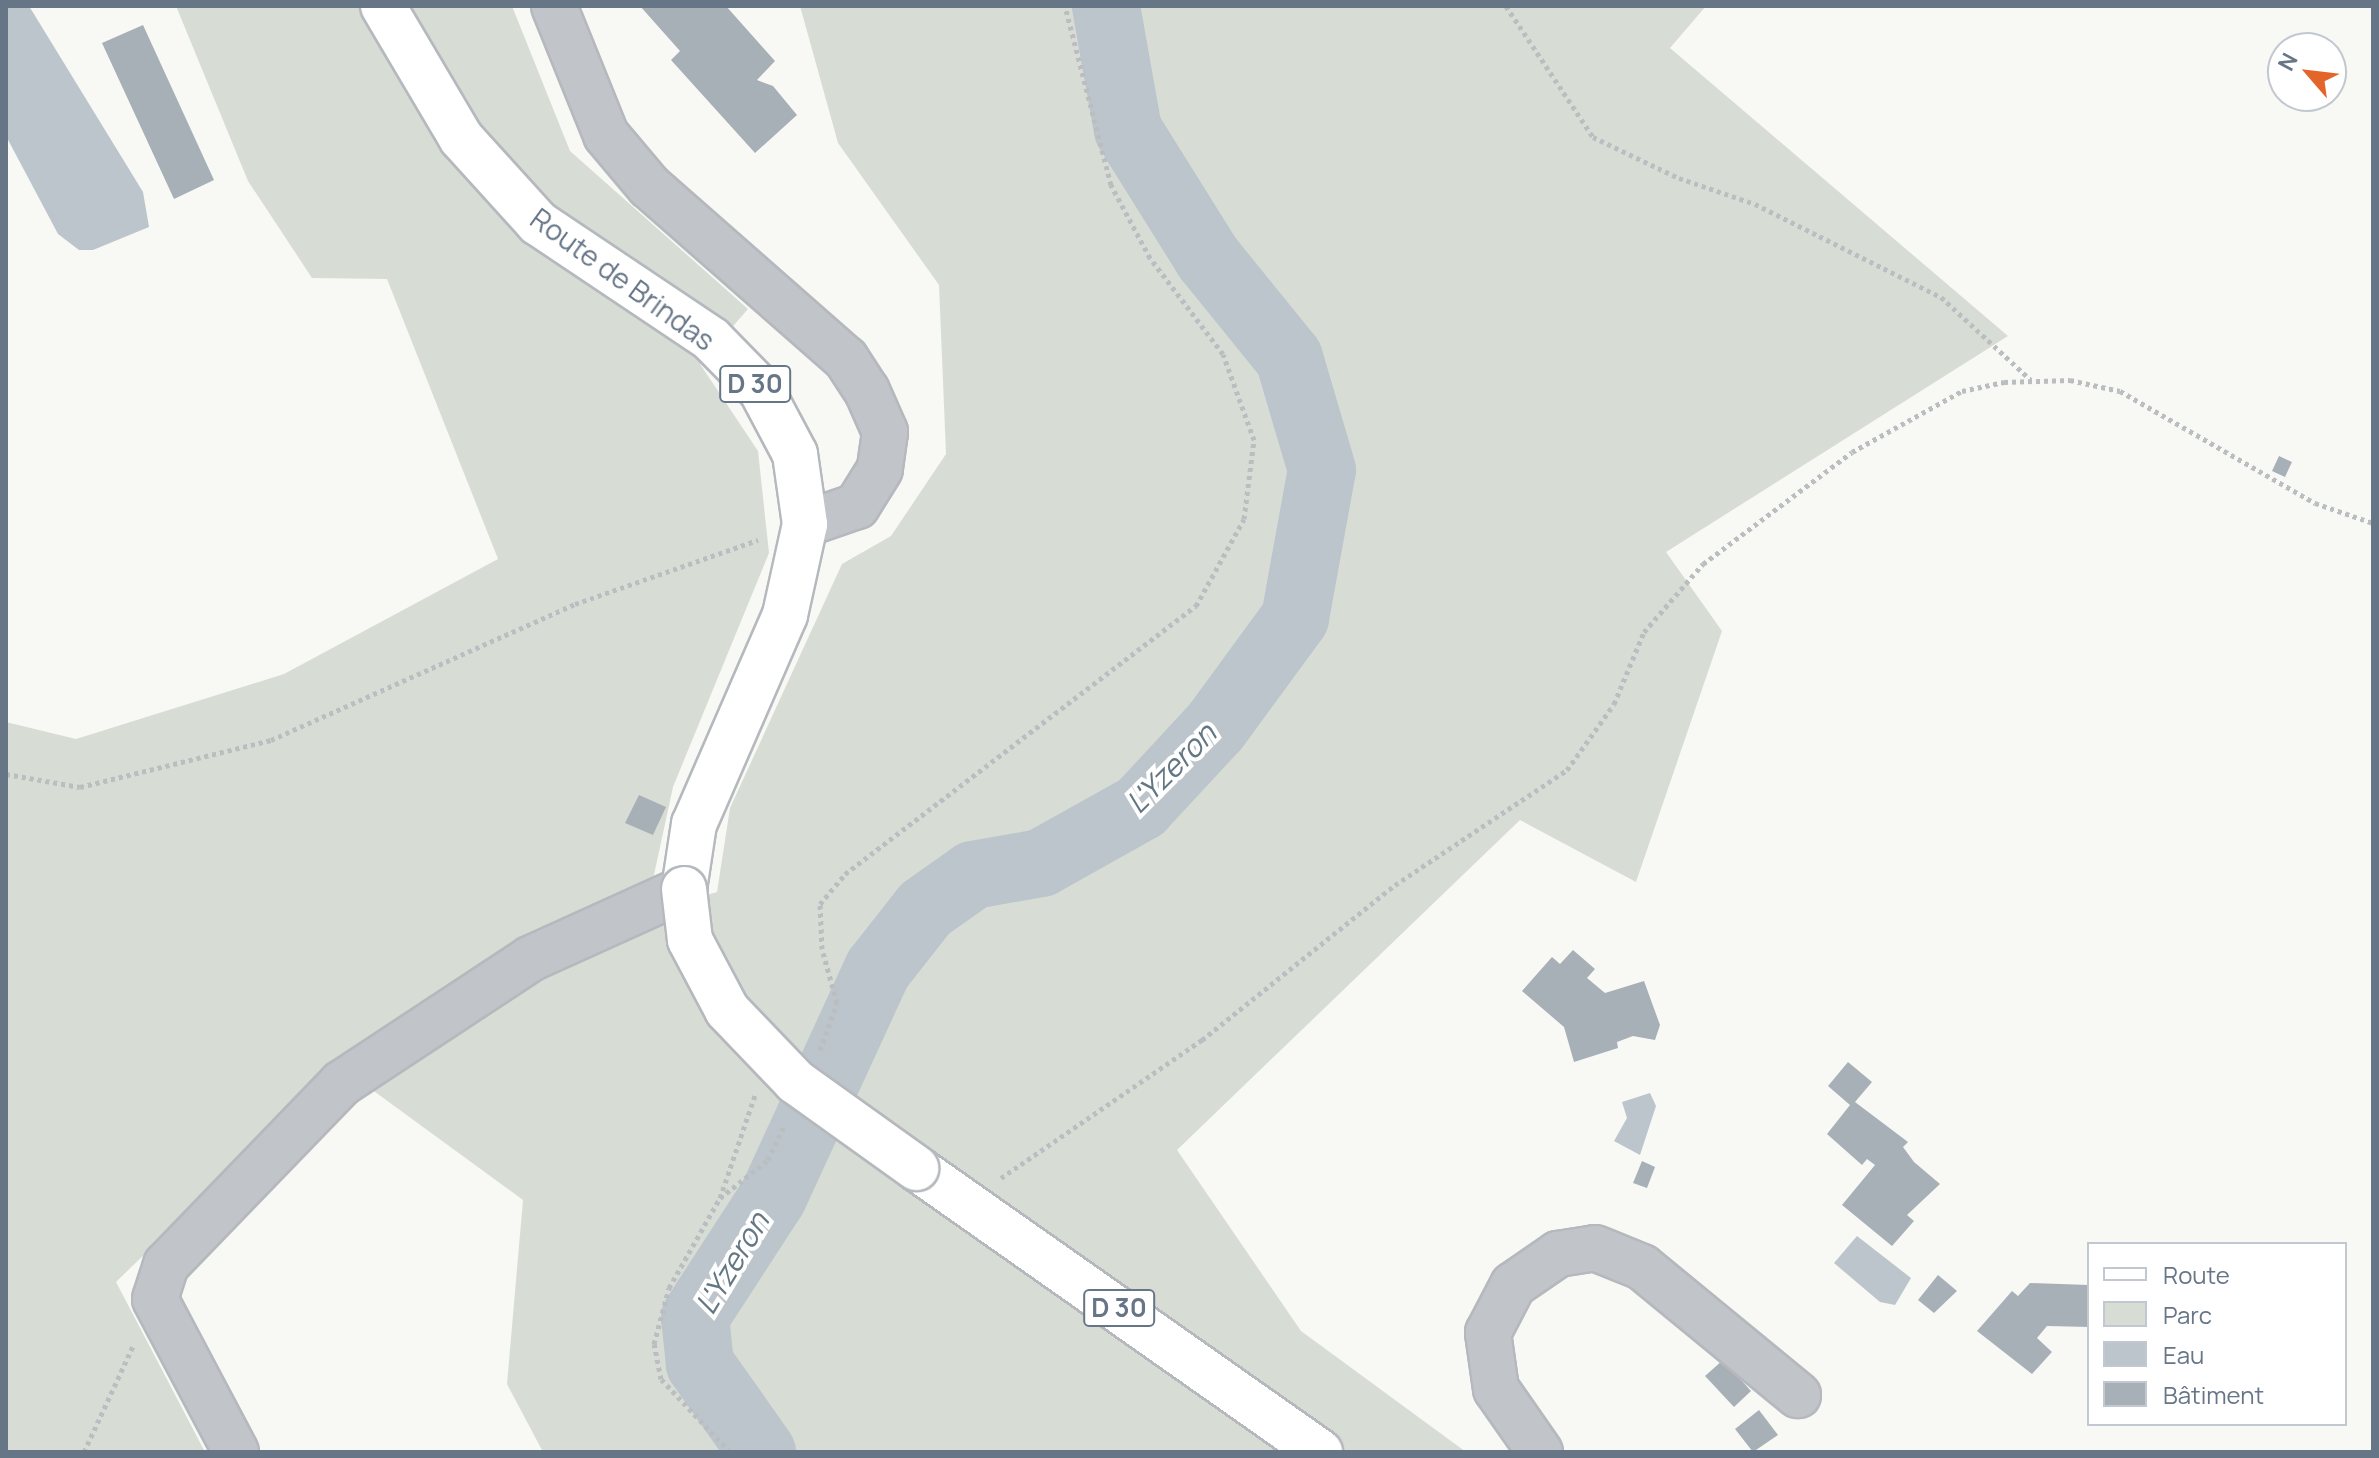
<!DOCTYPE html>
<html>
<head>
<meta charset="utf-8">
<style>
  body { margin:0 }
  #map { position:relative; width:2379px; height:1458px; overflow:hidden; background:#f8f8f5; font-family:Manrope,sans-serif }
  div>[style] { position:absolute }
  [style*='--x'] { left:calc(var(--x)*1px); top:calc(var(--y)*1px); width:calc(var(--w)*1px); rotate:calc(var(--a)*1deg) }
  .green>* { inset:0; background:#d7ddd5 }
  .water>* { inset:0; background:#bcc5cb }
  .river>* { height:68px; margin:-34px; padding:0 34px; transform-origin:34px; border-radius:34px; background:#bcc5cb }
  .building>* { inset:0; background:#a8b0b7 }
  .path>* { height:5px; margin-top:-2.5px; transform-origin:0; background:repeating-linear-gradient(90deg,#bbbec1 0 4px,transparent 0 8px) }
  .roads { filter:drop-shadow(2px 0 #b5b9be) drop-shadow(-2px 0 #b5b9be) drop-shadow(0 2px #b5b9be) drop-shadow(0 -2px #b5b9be) }
  .minor>* { height:44px; margin:-22px; padding:0 22px; transform-origin:22px; border-radius:22px; background:#c1c5ca }
  .major>* { height:44px; margin:-22px; padding:0 22px; transform-origin:22px; border-radius:22px; background:#fff }
  .bridges { filter:drop-shadow(2px 0 #b5b9be) drop-shadow(-2px 0 #b5b9be) drop-shadow(0 2px #b5b9be) drop-shadow(0 -2px #b5b9be) }
  .major-bridge>* { height:44px; margin:-22px; padding:0 22px; transform-origin:22px; border-radius:22px; background:#fff }
  span { translate:-50% -50%; white-space:nowrap; text-align:center; line-height:1.15; -webkit-text-stroke:8px #fff; paint-order:stroke }
  .shield-label span { padding:2px 6px; background:#fff; border:2px solid; border-radius:6px; -webkit-text-stroke-width:0 }
  .shield-label { font-size:26px; color:#677687; font-weight:700 }
  .street-label { font-size:28px; color:#677687 }
  .water-label { font-size:30px; color:#637782; font-style:italic }
  .frame { position:absolute; inset:0; border:8px solid #677687; pointer-events:none }
  .legend { position:absolute; left:2087px; top:1242px; width:260px; height:184px; box-sizing:border-box; background:#fff; border:2px solid #c2c8cf; margin:0; padding:10px 14px; list-style:none; font-size:24px; color:#677687 }
  .legend li { display:flex; align-items:center; gap:16px; height:40px }
  .legend b { width:40px; border:2px solid #c2c8cf }
  .north { position:absolute; left:2267px; top:32px; width:80px; height:80px; box-sizing:border-box; background:#fff; border:2px solid #c2c8cf; border-radius:50%; rotate:298deg; font-size:22px; font-weight:700; line-height:32px; text-align:center; color:#677687 }
  .north::after { content:''; display:block; margin:auto; width:28px; height:36px; background:#e3652a; clip-path:polygon(50% 0,100% 100%,50% 72%,0 100%) }
</style>
</head>
<body>
<div id="map">
  <div class="green">
    <i style="clip-path:polygon(176px 6px,512px 6px,570px 151px,748px 309px,700px 364px,758px 451px,769px 553px,673px 787px,649px 898px,340px 1064px,116px 1282px,205px 1452px,6px 1452px,6px 722px,76px 739px,284px 674px,498px 559px,387px 279px,312px 278px,248px 181px)"></i>
    <i style="clip-path:polygon(800px 6px,1706px 6px,1670px 48px,2008px 336px,1666px 552px,1722px 631px,1636px 882px,1520px 820px,1177px 1150px,1301px 1331px,1466px 1452px,543px 1452px,507px 1384px,523px 1200px,371px 1089px,535px 966px,653px 910px,717px 892px,730px 808px,842px 564px,891px 536px,946px 454px,939px 285px,838px 143px)"></i>
  </div>
  <div class="water">
    <i style="clip-path:polygon(6px 6px,29px 6px,143px 192px,149px 227px,93px 250px,79px 250px,58px 234px,6px 136px)"></i>
    <i style="clip-path:polygon(1650px 1093px,1656px 1106px,1640px 1155px,1614px 1141px,1627px 1118px,1622px 1102px)"></i>
    <i style="clip-path:polygon(1857px 1236px,1911px 1278px,1895px 1305px,1880px 1302px,1834px 1263px)"></i>
  </div>
  <div class="river">
    <i style="--x:762;--y:1452;--w:108;--a:-125.2"></i>
    <i style="--x:700;--y:1364;--w:47;--a:-96.1"></i>
    <i style="--x:695;--y:1317;--w:143;--a:-57"></i>
    <i style="--x:773;--y:1197;--w:251;--a:-65.3"></i>
    <i style="--x:878;--y:969;--w:76;--a:-51.9"></i>
    <i style="--x:925;--y:909;--w:59;--a:-35.3"></i>
    <i style="--x:973;--y:875;--w:69;--a:-10"></i>
    <i style="--x:1041;--y:863;--w:115;--a:-29.2"></i>
    <i style="--x:1141;--y:807;--w:110;--a:-47.2"></i>
    <i style="--x:1216;--y:726;--w:134;--a:-53.8"></i>
    <i style="--x:1295;--y:618;--w:150;--a:-79.7"></i>
    <i style="--x:1322;--y:470;--w:117;--a:-106.4"></i>
    <i style="--x:1289;--y:358;--w:129;--a:-129"></i>
    <i style="--x:1208;--y:258;--w:151;--a:-122"></i>
    <i style="--x:1128;--y:130;--w:126;--a:-100.1"></i>
  </div>
  <div class="building">
    <i style="clip-path:polygon(640px 6px,726px 6px,775px 61px,757px 80px,773px 86px,797px 115px,755px 153px,671px 60px,680px 51px)"></i>
    <i style="clip-path:polygon(143px 25px,214px 180px,174px 199px,102px 43px)"></i>
    <i style="clip-path:polygon(2279px 456px,2292px 462px,2285px 477px,2272px 471px)"></i>
    <i style="clip-path:polygon(639px 795px,666px 807px,653px 835px,625px 823px)"></i>
    <i style="clip-path:polygon(1573px 950px,1595px 969px,1587px 978px,1605px 993px,1644px 981px,1660px 1025px,1655px 1040px,1633px 1036px,1617px 1042px,1618px 1048px,1574px 1062px,1564px 1027px,1522px 991px,1552px 957px,1560px 964px)"></i>
    <i style="clip-path:polygon(1848px 1062px,1872px 1082px,1855px 1102px,1908px 1142px,1903px 1147px,1914px 1162px,1940px 1184px,1907px 1215px,1914px 1221px,1892px 1246px,1842px 1205px,1875px 1165px,1867px 1159px,1862px 1165px,1827px 1134px,1850px 1105px,1828px 1086px)"></i>
    <i style="clip-path:polygon(1642px 1161px,1655px 1167px,1647px 1188px,1633px 1183px)"></i>
    <i style="clip-path:polygon(1938px 1275px,1957px 1291px,1934px 1313px,1918px 1300px)"></i>
    <i style="clip-path:polygon(2030px 1283px,2089px 1285px,2089px 1327px,2047px 1326px,2037px 1338px,2052px 1352px,2032px 1374px,1977px 1331px,2012px 1291px,2018px 1296px)"></i>
    <i style="clip-path:polygon(1723px 1360px,1751px 1391px,1734px 1407px,1705px 1376px)"></i>
    <i style="clip-path:polygon(1759px 1410px,1778px 1435px,1753px 1452px,1735px 1429px)"></i>
  </div>
  <div class="path">
    <i style="--x:1506;--y:6;--w:157;--a:56.4"></i>
    <i style="--x:1593;--y:137;--w:95;--a:25.5"></i>
    <i style="--x:1679;--y:178;--w:80;--a:18.9"></i>
    <i style="--x:1755;--y:204;--w:208;--a:26.6"></i>
    <i style="--x:1941;--y:297;--w:122;--a:42.7"></i>
    <i style="--x:6;--y:774;--w:75;--a:10"></i>
    <i style="--x:80;--y:787;--w:197;--a:-13.8"></i>
    <i style="--x:271;--y:740;--w:333;--a:-24.1"></i>
    <i style="--x:575;--y:604;--w:194;--a:-19.3"></i>
    <i style="--x:820;--y:1050;--w:50;--a:-70.1"></i>
    <i style="--x:837;--y:1003;--w:56;--a:-105.5"></i>
    <i style="--x:822;--y:949;--w:45;--a:-92.5"></i>
    <i style="--x:820;--y:904;--w:39;--a:-50"></i>
    <i style="--x:845;--y:874;--w:442;--a:-37.4"></i>
    <i style="--x:1196;--y:606;--w:99;--a:-61.1"></i>
    <i style="--x:1244;--y:519;--w:80;--a:-82.8"></i>
    <i style="--x:1254;--y:440;--w:91;--a:-109.8"></i>
    <i style="--x:1223;--y:354;--w:121;--a:-127.2"></i>
    <i style="--x:1150;--y:258;--w:83;--a:-118.1"></i>
    <i style="--x:1111;--y:185;--w:185;--a:-104.4"></i>
    <i style="--x:1001;--y:1178;--w:244;--a:-34.5"></i>
    <i style="--x:1202;--y:1040;--w:248;--a:-38.8"></i>
    <i style="--x:1395;--y:885;--w:207;--a:-33.8"></i>
    <i style="--x:1567;--y:770;--w:81;--a:-54.5"></i>
    <i style="--x:1614;--y:704;--w:78;--a:-67.4"></i>
    <i style="--x:1644;--y:632;--w:90;--a:-49.1"></i>
    <i style="--x:1703;--y:564;--w:186;--a:-36.9"></i>
    <i style="--x:1852;--y:452;--w:126;--a:-29"></i>
    <i style="--x:1962;--y:391;--w:43;--a:-12.1"></i>
    <i style="--x:2004;--y:382;--w:66;--a:-1.7"></i>
    <i style="--x:2070;--y:380;--w:51;--a:12.4"></i>
    <i style="--x:2120;--y:391;--w:225;--a:29.9"></i>
    <i style="--x:2315;--y:503;--w:61;--a:19"></i>
    <i style="--x:720;--y:1198;--w:61;--a:-38.4"></i>
    <i style="--x:768;--y:1160;--w:40;--a:-65"></i>
    <i style="--x:84;--y:1452;--w:119;--a:-65.2"></i>
    <i style="--x:730;--y:1452;--w:100;--a:-133.4"></i>
    <i style="--x:661;--y:1379;--w:36;--a:-101"></i>
    <i style="--x:654;--y:1344;--w:58;--a:-75"></i>
    <i style="--x:669;--y:1288;--w:103;--a:-60.5"></i>
    <i style="--x:720;--y:1198;--w:109;--a:-71.2"></i>
  </div>
  <div class="roads">
    <div class="minor">
      <i style="--x:554;--y:6;--w:139;--a:68"></i>
      <i style="--x:606;--y:135;--w:67;--a:49.9"></i>
      <i style="--x:649;--y:186;--w:262;--a:41.3"></i>
      <i style="--x:846;--y:359;--w:38;--a:57"></i>
      <i style="--x:867;--y:391;--w:45;--a:66.3"></i>
      <i style="--x:885;--y:432;--w:37;--a:98"></i>
      <i style="--x:880;--y:469;--w:44;--a:121.9"></i>
      <i style="--x:857;--y:506;--w:55;--a:160.9"></i>
      <i style="--x:236;--y:1452;--w:173;--a:-117.9"></i>
      <i style="--x:155;--y:1299;--w:36;--a:-72"></i>
      <i style="--x:166;--y:1265;--w:253;--a:-46"></i>
      <i style="--x:342;--y:1083;--w:225;--a:-33.4"></i>
      <i style="--x:530;--y:959;--w:169;--a:-24.4"></i>
      <i style="--x:1540;--y:1452;--w:77;--a:-124.9"></i>
      <i style="--x:1496;--y:1389;--w:57;--a:-98.1"></i>
      <i style="--x:1488;--y:1333;--w:54;--a:-62.5"></i>
      <i style="--x:1513;--y:1285;--w:55;--a:-34.6"></i>
      <i style="--x:1558;--y:1254;--w:37;--a:-9"></i>
      <i style="--x:1595;--y:1248;--w:51;--a:22"></i>
      <i style="--x:1642;--y:1267;--w:202;--a:39.4"></i>
    </div>
    <div class="major">
      <i style="--x:383;--y:6;--w:153;--a:59.4"></i>
      <i style="--x:461;--y:138;--w:115;--a:47.8"></i>
      <i style="--x:538;--y:223;--w:208;--a:33.8"></i>
      <i style="--x:711;--y:339;--w:71;--a:45.6"></i>
      <i style="--x:761;--y:390;--w:72;--a:62"></i>
      <i style="--x:795;--y:454;--w:71;--a:81.9"></i>
      <i style="--x:805;--y:524;--w:93;--a:102.4"></i>
      <i style="--x:785;--y:615;--w:228;--a:113.5"></i>
      <i style="--x:694;--y:824;--w:66;--a:98.7"></i>
      <i style="--x:916;--y:1168;--w:494;--a:35.1"></i>
    </div>
  </div>
  <div class="bridges">
    <div class="major-bridge">
      <i style="--x:684;--y:889;--w:51;--a:83.3"></i>
      <i style="--x:690;--y:940;--w:79;--a:62.1"></i>
      <i style="--x:727;--y:1010;--w:100;--a:46.2"></i>
      <i style="--x:796;--y:1082;--w:148;--a:35.6"></i>
    </div>
  </div>
  <div class="shield-label">
    <span style="left:755px;top:384px">D 30</span>
    <span style="left:1119px;top:1308px">D 30</span>
  </div>
  <div class="street-label">
    <span style="left:623px;top:279px;rotate:36deg">Route de Brindas</span>
  </div>
  <div class="water-label">
    <span style="left:1171px;top:768px;rotate:-45deg">L'Yzeron</span>
    <span style="left:732px;top:1263px;rotate:-59deg">L'Yzeron</span>
  </div>
  <div class="frame"></div>
  <ul class="legend">
  <li><b style="height:10px;background:#fff"></b>Route</li>
  <li><b style="height:22px;background:#d7ddd5"></b>Parc</li>
  <li><b style="height:22px;background:#bcc5cb"></b>Eau</li>
  <li><b style="height:22px;background:#a8b0b7"></b>Bâtiment</li>
  </ul>
  <div class="north">N</div>
</div>
</body>
</html>
